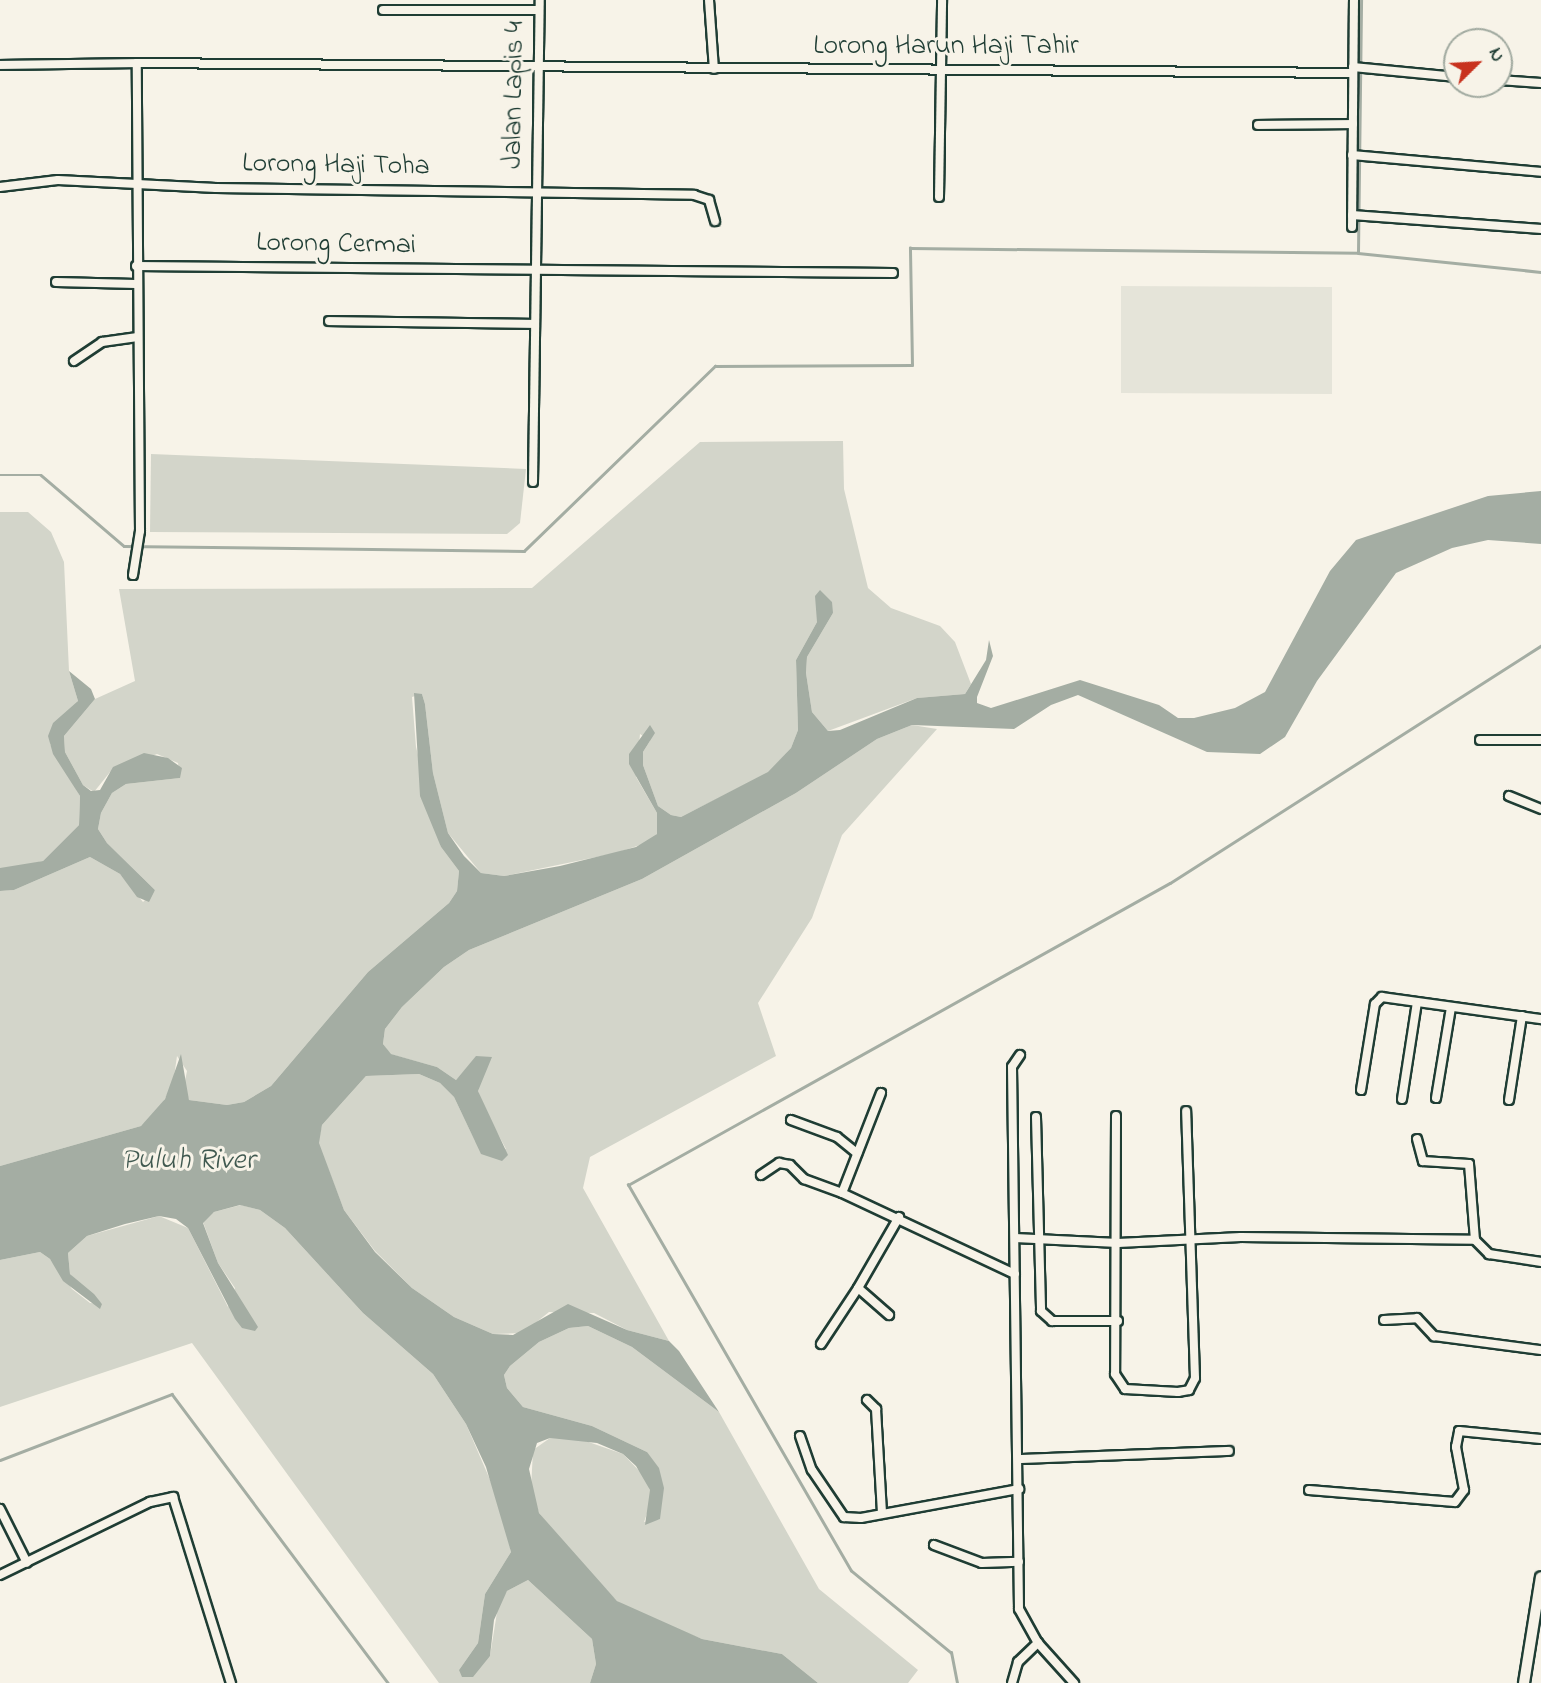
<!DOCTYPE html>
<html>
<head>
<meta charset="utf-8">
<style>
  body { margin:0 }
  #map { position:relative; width:1541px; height:1683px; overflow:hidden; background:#f7f3e8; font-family:"Indie Flower",sans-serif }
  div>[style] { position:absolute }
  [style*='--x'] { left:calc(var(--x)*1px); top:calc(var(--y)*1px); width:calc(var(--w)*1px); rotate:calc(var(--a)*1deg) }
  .built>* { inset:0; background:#e5e4d9 }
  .green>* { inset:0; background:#d3d5ca }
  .water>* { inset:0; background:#a4ada3 }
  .stream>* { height:2.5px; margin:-1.25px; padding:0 1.25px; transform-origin:1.25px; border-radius:1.25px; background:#a4ada3 }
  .roads { filter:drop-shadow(2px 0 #1f3d34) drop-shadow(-2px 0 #1f3d34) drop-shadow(0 2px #1f3d34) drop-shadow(0 -2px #1f3d34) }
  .minor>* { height:8px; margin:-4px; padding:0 4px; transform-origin:4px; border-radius:4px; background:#f7f3e8 }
  .tertiary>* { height:10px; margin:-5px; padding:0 5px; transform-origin:5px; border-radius:5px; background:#f7f3e8 }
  span { translate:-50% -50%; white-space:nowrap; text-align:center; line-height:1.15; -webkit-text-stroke:6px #f7f3e8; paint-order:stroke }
  .street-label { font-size:28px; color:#1f3d34 }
  .water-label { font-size:30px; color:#405950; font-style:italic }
  .north { position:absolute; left:1443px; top:28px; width:70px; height:70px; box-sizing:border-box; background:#f7f3e8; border:2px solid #a1aaa0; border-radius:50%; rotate:66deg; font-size:19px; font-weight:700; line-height:28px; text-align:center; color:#1f3d34 }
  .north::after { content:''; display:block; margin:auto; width:24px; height:32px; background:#c8321e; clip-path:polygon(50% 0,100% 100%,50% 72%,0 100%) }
</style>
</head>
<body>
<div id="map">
  <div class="built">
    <i style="clip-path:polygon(1121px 286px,1332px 287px,1332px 394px,1121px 393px)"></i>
  </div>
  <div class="green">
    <i style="clip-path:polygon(843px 441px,844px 489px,868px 588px,891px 608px,940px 626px,955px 642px,971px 684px,965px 694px,917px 698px,828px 731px,812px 712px,806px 673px,807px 657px,833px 613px,819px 605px,817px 622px,796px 660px,798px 730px,791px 748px,768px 773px,681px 817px,671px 815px,658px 806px,643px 765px,643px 752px,650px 741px,640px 734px,636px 777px,657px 813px,657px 834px,649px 842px,616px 853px,504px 876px,481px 873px,448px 833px,433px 773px,425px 704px,422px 694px,412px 697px,416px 747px,441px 847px,459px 871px,457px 891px,449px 903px,368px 972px,271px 1086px,244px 1102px,227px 1105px,189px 1100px,184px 1086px,187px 1071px,177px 1056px,173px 1084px,157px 1113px,141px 1126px,0 1166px,0 891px,14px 890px,90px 857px,120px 874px,143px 902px,155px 890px,107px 843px,98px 829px,101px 813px,112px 793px,126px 784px,180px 778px,178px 763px,157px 754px,110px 772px,94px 792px,83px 785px,65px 752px,64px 736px,95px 699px,135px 681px,119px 589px,532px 588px,700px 442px)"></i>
    <i style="clip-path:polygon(151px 454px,526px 469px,520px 523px,507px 534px,150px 532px)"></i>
    <i style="clip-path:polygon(0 512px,28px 512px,51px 532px,64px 562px,69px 671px,78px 701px,50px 744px,80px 796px,79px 825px,43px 861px,9px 869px,0 868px)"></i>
    <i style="clip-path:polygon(912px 725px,937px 729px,842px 835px,812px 918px,758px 1003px,776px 1056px,590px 1157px,583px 1188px,669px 1341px,627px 1330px,594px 1313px,549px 1312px,523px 1333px,493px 1334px,454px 1317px,412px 1288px,375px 1251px,344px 1210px,318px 1143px,322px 1125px,366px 1076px,419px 1074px,440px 1083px,454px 1097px,475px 1141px,506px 1149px,482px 1104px,478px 1091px,480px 1078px,471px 1063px,456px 1080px,437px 1067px,390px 1054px,383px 1044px,385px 1029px,402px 1007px,444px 967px,469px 950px,642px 879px,796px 793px,877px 739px)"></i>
    <i style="clip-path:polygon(241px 1205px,260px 1210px,285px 1228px,363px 1313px,433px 1374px,466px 1424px,500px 1503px,511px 1552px,485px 1594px,478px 1643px,459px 1670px,490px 1656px,498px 1606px,507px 1591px,528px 1580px,592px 1639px,596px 1664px,590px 1683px,439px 1683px,192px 1343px,0 1407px,0 1260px,40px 1252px,50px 1259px,72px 1289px,90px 1303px,102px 1304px,70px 1274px,68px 1253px,87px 1236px,159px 1216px,188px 1228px,228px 1307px,235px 1288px,218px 1263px,203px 1222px,214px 1212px)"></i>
    <i style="clip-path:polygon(588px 1326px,632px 1347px,719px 1412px,819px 1589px,918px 1670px,908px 1683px,818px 1683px,782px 1654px,702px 1639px,643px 1616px,617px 1601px,565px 1546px,539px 1513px,531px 1489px,533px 1450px,550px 1438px,577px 1438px,623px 1454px,646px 1478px,650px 1490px,651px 1502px,644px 1522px,660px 1519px,647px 1452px,592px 1426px,523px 1407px,507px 1388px,504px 1375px,510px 1366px,539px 1342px,569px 1328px)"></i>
  </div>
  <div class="water">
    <i style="clip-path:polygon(1541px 491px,1541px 544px,1488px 540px,1452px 548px,1396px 573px,1317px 681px,1285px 737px,1260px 754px,1207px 752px,1078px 695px,1051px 705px,1014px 729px,912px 725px,877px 739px,796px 793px,642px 879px,469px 950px,444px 967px,402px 1007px,385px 1029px,383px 1044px,391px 1054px,437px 1067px,456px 1080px,476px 1056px,492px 1057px,478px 1091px,508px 1155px,502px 1161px,481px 1154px,454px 1097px,440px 1083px,419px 1074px,366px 1076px,322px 1125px,319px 1143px,344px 1210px,375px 1252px,412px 1288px,454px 1317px,493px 1334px,513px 1335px,568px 1304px,627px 1330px,669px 1341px,679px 1351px,719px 1412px,632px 1347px,588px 1326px,569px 1328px,539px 1342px,510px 1366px,504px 1375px,507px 1388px,523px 1407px,592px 1426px,647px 1452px,659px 1468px,664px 1488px,660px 1519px,645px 1525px,650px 1490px,636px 1466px,623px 1454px,597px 1443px,550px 1438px,537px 1443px,529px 1469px,539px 1513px,617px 1601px,702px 1639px,782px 1654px,818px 1683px,590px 1683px,596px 1664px,592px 1639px,528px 1580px,507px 1591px,494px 1620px,490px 1656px,473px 1677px,462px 1677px,459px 1670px,478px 1643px,485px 1594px,511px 1552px,486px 1467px,466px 1424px,433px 1374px,363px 1313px,285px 1228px,260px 1210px,240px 1205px,214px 1212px,203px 1223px,218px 1263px,258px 1327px,255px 1331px,242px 1328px,235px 1319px,188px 1228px,176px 1219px,159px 1216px,125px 1224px,87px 1236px,68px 1253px,70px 1274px,94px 1294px,102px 1304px,100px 1309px,63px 1281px,50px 1259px,40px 1252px,0 1260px,0 1166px,141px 1126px,165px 1099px,181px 1054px,189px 1100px,227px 1105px,244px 1102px,271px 1086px,368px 972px,449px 903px,457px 891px,459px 871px,441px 847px,420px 796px,414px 693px,422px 694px,425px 704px,433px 773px,448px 833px,464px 856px,481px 873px,504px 876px,560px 866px,636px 847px,657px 834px,657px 813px,629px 764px,629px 754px,650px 725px,655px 733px,643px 752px,643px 765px,658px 806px,671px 815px,681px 817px,768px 772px,791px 748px,798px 730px,796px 660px,817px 622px,815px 596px,820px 590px,832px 602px,833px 613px,807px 657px,806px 673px,812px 712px,828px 731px,840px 730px,917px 698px,965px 694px,986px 660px,989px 640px,993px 656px,977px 697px,977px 703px,991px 708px,1080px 680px,1159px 705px,1178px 718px,1194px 718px,1235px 708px,1265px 692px,1330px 571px,1356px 540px,1488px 496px)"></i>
    <i style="clip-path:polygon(69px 671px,91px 689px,95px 699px,64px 736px,65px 752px,83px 785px,91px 791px,100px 790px,113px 767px,144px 753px,168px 758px,182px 768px,180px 778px,126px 784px,112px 793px,101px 813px,98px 829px,107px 843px,155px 890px,149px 902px,137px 897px,120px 874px,90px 857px,14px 890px,0 891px,0 868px,43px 861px,79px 825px,80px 796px,53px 754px,48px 736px,53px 723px,78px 701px)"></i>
  </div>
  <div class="stream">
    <i style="--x:1358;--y:252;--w:252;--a:-89.3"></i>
    <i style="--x:0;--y:475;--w:41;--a:0"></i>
    <i style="--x:41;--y:475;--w:109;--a:40.5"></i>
    <i style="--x:124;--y:546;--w:400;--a:0.7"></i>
    <i style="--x:524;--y:551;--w:266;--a:-44.1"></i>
    <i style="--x:715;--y:366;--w:197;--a:-0.3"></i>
    <i style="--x:912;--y:365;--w:117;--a:-91"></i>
    <i style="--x:910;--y:248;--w:448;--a:0.6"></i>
    <i style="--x:1358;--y:253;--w:184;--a:5.9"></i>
    <i style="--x:0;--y:1460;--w:184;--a:-21"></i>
    <i style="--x:172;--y:1394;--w:361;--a:53.2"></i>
    <i style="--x:957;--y:1683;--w:31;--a:-101"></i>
    <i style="--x:951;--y:1653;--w:129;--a:-140.6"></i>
    <i style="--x:851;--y:1571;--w:446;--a:-120"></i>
    <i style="--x:628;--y:1185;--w:620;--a:-29.13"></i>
    <i style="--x:1170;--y:883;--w:440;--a:-32.6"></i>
  </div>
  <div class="roads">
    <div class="minor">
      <i style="--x:709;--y:0;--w:69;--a:85.9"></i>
      <i style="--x:383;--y:10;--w:156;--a:0"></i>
      <i style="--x:0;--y:65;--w:137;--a:-0.8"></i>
      <i style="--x:1353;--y:67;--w:104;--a:5.5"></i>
      <i style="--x:1499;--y:80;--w:42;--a:4.1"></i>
      <i style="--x:1258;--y:125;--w:95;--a:-0.6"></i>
      <i style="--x:1352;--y:155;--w:190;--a:5.1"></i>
      <i style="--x:0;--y:187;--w:58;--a:-6.9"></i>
      <i style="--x:58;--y:180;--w:158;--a:2.9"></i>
      <i style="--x:216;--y:188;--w:478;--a:0.8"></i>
      <i style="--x:694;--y:195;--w:16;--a:18"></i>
      <i style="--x:709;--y:200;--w:22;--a:74"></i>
      <i style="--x:939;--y:197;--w:197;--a:-89.1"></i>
      <i style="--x:1352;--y:215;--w:190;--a:4.2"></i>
      <i style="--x:1352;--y:227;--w:227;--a:-89.5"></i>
      <i style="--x:136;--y:266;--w:757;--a:0.53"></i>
      <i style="--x:56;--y:282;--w:80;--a:1.4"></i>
      <i style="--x:329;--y:321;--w:206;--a:0.8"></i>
      <i style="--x:74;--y:361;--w:34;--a:-34"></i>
      <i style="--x:102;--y:342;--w:34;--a:-8"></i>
      <i style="--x:533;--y:482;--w:482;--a:-89.2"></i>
      <i style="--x:133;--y:575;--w:45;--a:-81"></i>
      <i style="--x:140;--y:531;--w:468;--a:-90.4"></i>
      <i style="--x:137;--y:63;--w:1216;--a:0.47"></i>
      <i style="--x:1480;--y:740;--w:61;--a:0"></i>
      <i style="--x:1509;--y:796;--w:35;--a:22"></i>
      <i style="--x:1020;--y:1055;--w:14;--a:124"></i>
      <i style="--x:1012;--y:1067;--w:542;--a:89.26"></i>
      <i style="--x:1019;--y:1609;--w:39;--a:61"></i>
      <i style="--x:1038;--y:1643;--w:54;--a:48"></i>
      <i style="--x:1361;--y:1090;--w:87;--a:-80.8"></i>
      <i style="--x:1375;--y:1004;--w:10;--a:-45"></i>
      <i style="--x:1382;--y:997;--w:161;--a:7.9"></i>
      <i style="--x:881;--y:1093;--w:107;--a:111.3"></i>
      <i style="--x:842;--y:1193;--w:191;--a:25.1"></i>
      <i style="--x:1436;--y:1098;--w:92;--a:-80.6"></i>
      <i style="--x:1402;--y:1099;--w:98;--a:-81.2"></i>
      <i style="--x:1509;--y:1100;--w:85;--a:-81.2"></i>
      <i style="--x:1116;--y:1116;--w:258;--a:90.2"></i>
      <i style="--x:1115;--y:1374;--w:18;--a:56"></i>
      <i style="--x:1125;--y:1389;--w:53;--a:3.2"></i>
      <i style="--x:1178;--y:1392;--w:11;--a:-10"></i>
      <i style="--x:1189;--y:1390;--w:13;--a:-63"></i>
      <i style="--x:1195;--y:1378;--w:267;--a:-91.9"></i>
      <i style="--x:1036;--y:1117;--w:194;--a:88.5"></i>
      <i style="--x:1041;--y:1311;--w:15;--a:42"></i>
      <i style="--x:1052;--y:1321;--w:66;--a:0"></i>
      <i style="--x:791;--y:1120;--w:49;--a:20.3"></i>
      <i style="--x:837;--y:1137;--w:26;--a:39"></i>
      <i style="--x:1417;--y:1139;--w:23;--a:75"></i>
      <i style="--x:1423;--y:1161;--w:46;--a:3.7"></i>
      <i style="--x:1469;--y:1164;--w:76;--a:85.5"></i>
      <i style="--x:761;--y:1175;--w:22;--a:-34"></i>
      <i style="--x:779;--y:1163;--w:11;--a:10"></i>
      <i style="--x:790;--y:1165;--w:20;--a:45"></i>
      <i style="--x:804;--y:1179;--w:40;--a:20.2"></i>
      <i style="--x:1015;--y:1238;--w:103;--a:2.8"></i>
      <i style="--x:1118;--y:1243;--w:123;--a:-2.8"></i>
      <i style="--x:1241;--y:1237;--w:234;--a:0.7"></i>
      <i style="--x:1475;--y:1240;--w:20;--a:45"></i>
      <i style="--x:1489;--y:1254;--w:53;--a:8.7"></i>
      <i style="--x:889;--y:1315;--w:41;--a:-138.9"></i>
      <i style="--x:858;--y:1288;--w:82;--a:-60"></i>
      <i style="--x:1384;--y:1320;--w:33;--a:-3"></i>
      <i style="--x:1417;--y:1318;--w:25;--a:47"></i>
      <i style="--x:1434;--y:1336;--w:108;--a:7.5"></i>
      <i style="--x:821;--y:1344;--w:67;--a:-56.5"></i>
      <i style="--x:867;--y:1400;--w:13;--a:45"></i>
      <i style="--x:876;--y:1409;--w:104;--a:86.7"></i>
      <i style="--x:800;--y:1436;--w:36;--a:71"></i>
      <i style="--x:812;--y:1470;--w:57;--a:55.8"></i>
      <i style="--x:844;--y:1517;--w:17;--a:3"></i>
      <i style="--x:861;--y:1518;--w:161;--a:-10.4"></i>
      <i style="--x:1019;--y:1459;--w:210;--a:-2.2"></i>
      <i style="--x:1309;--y:1490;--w:146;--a:4.7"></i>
      <i style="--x:1455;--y:1502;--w:15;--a:-53"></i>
      <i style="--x:1464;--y:1490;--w:44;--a:-100.5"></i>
      <i style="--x:1456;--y:1447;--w:16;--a:-79"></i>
      <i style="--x:1459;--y:1431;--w:82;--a:5.6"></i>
      <i style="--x:0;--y:1509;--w:60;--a:63.4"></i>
      <i style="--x:934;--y:1545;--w:51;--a:20.6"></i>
      <i style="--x:982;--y:1563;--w:37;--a:-2"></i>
      <i style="--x:0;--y:1575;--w:167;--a:-26"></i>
      <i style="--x:150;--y:1502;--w:24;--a:-12"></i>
      <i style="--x:173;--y:1497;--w:195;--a:72.7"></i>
      <i style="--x:1012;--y:1683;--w:22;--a:-74"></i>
      <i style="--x:1018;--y:1662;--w:28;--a:-44"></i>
    </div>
    <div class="tertiary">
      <i style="--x:1524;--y:1683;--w:107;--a:-80.9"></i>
    </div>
  </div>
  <div class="street-label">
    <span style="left:946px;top:47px">Lorong Harun Haji Tahir</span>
    <span style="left:515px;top:95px;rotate:-89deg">Jalan Lapis 4</span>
    <span style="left:336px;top:166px;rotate:1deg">Lorong Haji Toha</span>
    <span style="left:336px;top:245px;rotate:1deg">Lorong Cermai</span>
  </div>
  <div class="water-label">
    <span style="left:188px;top:1161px">Puluh River</span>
  </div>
  <div class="north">N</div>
</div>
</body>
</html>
